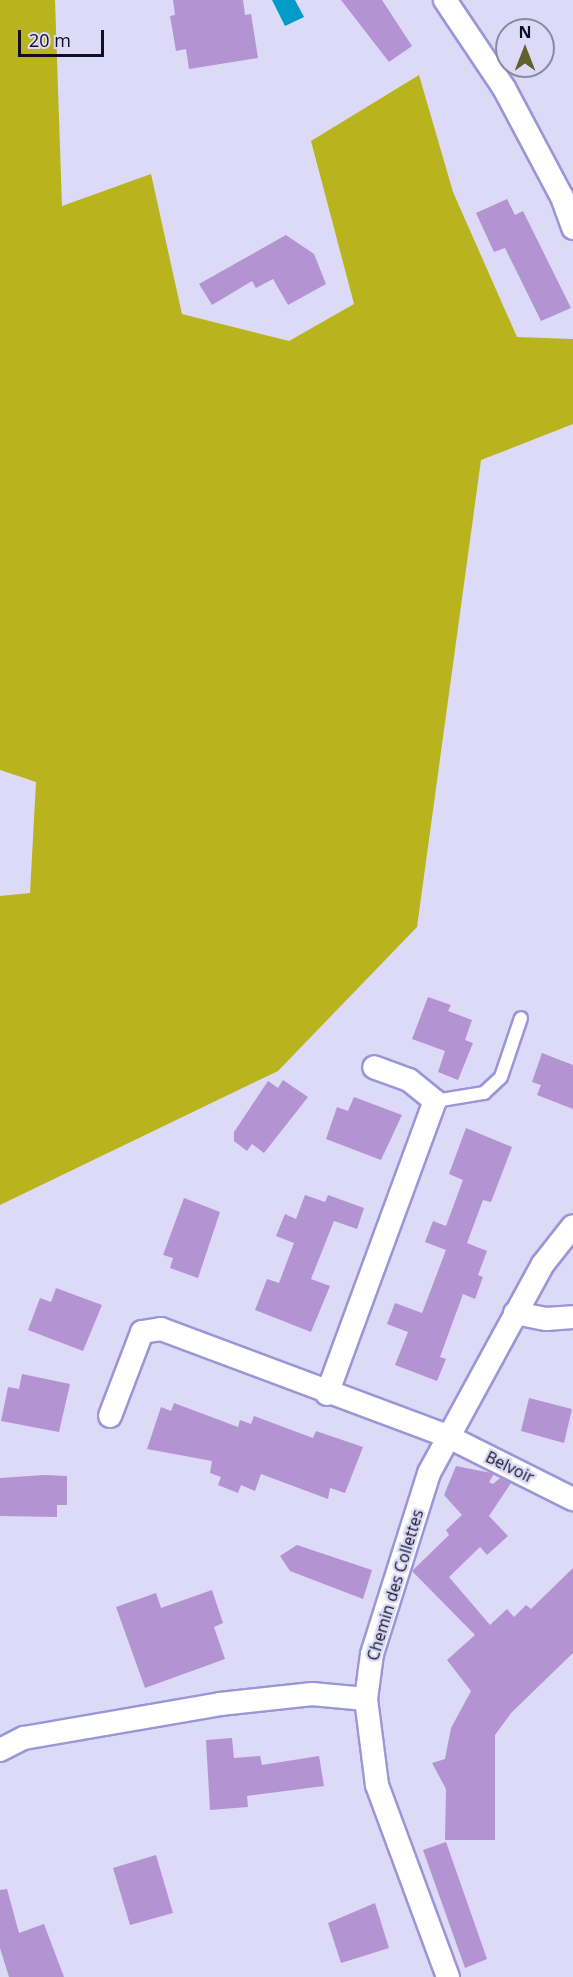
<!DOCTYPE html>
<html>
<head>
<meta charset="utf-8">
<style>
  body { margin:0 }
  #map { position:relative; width:573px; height:1977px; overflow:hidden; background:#dcdaf6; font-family:"Open Sans",sans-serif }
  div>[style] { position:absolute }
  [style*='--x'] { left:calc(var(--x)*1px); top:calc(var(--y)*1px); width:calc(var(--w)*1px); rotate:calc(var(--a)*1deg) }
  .green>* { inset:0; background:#b9b41e }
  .water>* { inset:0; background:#019bc9 }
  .building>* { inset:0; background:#b393d1 }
  .roads { filter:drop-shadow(2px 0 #9c96d7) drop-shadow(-2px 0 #9c96d7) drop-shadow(0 2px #9c96d7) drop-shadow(0 -2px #9c96d7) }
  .service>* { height:12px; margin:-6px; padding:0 6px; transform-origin:6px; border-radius:6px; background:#fff }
  .minor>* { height:22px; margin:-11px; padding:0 11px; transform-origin:11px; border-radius:11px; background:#fff }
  span { translate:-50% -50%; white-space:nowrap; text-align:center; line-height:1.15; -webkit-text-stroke:5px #dcdaf6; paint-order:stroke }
  .street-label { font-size:16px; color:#110e26 }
  .north { position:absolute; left:495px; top:18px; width:60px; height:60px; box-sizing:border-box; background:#dcdaf6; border:2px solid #8b88a3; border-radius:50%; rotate:0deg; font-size:16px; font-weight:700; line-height:24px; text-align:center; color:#110e26 }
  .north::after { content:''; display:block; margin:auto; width:21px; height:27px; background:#62602d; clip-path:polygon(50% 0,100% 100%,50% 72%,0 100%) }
  .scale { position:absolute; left:18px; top:30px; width:86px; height:27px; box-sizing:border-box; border:3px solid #110e26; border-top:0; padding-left:8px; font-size:18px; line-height:21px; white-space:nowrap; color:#110e26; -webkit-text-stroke:4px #dcdaf6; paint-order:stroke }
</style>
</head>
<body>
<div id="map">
  <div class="green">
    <i style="clip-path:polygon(0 0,55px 0,62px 206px,151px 174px,182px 314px,289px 341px,354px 304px,311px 141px,419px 75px,453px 192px,517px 337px,573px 339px,573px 424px,481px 460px,417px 927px,278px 1071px,0 1205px,0 896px,30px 893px,36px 782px,0 770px)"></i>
  </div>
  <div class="water">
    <i style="clip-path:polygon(272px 0,295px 0,304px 17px,285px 26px)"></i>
  </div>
  <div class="building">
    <i style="clip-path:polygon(173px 0,243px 0,245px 15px,251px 14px,258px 58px,189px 69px,186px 49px,176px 51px,170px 16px,175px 15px)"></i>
    <i style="clip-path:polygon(341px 0,382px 0,412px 46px,389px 62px)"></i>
    <i style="clip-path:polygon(507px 199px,515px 215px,523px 211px,571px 308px,541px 321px,505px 248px,494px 252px,476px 213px)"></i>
    <i style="clip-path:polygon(286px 235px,314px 254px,326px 284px,288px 305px,273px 279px,256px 288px,252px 281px,212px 305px,199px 284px)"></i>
    <i style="clip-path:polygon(428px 997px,451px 1005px,448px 1011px,472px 1020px,465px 1040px,473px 1043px,458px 1080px,438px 1072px,445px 1051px,412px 1039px)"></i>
    <i style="clip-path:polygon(542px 1053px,573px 1065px,573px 1109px,537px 1095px,541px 1085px,532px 1082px)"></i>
    <i style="clip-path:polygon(283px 1080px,308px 1097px,264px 1153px,252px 1144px,247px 1151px,234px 1141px,234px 1132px,268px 1081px,278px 1088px)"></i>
    <i style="clip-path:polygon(354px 1097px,402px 1115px,381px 1160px,326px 1139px,337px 1107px,348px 1111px)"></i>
    <i style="clip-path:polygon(466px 1128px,512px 1147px,491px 1202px,483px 1200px,467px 1243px,487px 1251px,478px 1275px,483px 1277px,475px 1299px,463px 1294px,440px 1357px,446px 1359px,437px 1381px,395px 1365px,408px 1332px,387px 1324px,395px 1303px,422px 1313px,446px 1250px,425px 1242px,433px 1221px,446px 1226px,463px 1180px,449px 1174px)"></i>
    <i style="clip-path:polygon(305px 1195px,325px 1202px,328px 1195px,364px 1208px,357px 1229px,334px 1221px,311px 1279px,330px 1286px,311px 1332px,255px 1310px,267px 1279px,279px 1283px,294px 1243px,276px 1236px,285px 1214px,296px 1219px)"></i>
    <i style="clip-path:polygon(184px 1198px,220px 1212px,198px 1278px,170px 1268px,173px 1258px,163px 1255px)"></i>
    <i style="clip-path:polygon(56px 1288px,102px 1305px,83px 1351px,28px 1330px,40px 1298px,51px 1302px)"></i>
    <i style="clip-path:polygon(22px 1374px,70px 1384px,59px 1432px,1px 1421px,8px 1387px,19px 1389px)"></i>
    <i style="clip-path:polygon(529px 1398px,572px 1409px,564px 1443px,521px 1431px)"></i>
    <i style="clip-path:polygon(174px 1403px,238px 1427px,240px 1420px,251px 1424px,254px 1416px,313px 1438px,316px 1431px,363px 1447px,345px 1493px,330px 1488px,328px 1499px,261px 1474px,255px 1491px,241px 1485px,238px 1493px,218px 1485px,221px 1477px,210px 1473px,212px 1461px,147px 1449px,161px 1407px,171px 1411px)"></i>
    <i style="clip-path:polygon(456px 1466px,491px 1473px,494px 1474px,489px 1482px,493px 1484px,500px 1478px,511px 1483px,489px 1516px,508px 1536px,487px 1555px,480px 1547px,449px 1577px,490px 1625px,507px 1609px,514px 1617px,526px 1605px,531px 1609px,573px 1568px,573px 1653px,511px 1713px,495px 1735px,495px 1840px,445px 1840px,446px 1789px,432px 1763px,445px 1759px,451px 1728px,471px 1691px,447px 1660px,475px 1635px,412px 1571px,449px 1535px,446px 1530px,462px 1515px,444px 1495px)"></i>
    <i style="clip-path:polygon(44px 1475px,67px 1476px,67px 1505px,57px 1505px,57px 1517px,0 1516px,0 1478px)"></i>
    <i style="clip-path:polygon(297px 1545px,372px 1570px,363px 1599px,290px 1571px,280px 1556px)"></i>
    <i style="clip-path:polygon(212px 1590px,223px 1623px,214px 1627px,225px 1659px,145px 1688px,116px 1607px,156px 1593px,161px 1608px)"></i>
    <i style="clip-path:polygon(232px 1738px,234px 1758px,260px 1756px,262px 1765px,319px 1756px,324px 1786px,247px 1796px,248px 1807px,210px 1810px,206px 1740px)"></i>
    <i style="clip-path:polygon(446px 1842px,487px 1959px,465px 1968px,423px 1850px)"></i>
    <i style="clip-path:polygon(156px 1855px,173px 1913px,130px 1925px,113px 1868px)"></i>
    <i style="clip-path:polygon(7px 1889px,19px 1933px,44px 1924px,64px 1977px,9px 1977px,0 1948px,0 1890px)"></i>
    <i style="clip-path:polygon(375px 1903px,389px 1948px,341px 1963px,328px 1923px)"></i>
  </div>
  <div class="roads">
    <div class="service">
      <i style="--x:435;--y:1101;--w:50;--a:-9.3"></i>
      <i style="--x:484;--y:1093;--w:23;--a:-43"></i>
      <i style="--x:501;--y:1077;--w:62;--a:-71.3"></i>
    </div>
    <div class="minor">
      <i style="--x:445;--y:0;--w:106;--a:56.2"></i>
      <i style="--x:504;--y:88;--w:123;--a:62"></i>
      <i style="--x:562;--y:197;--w:33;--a:70"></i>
      <i style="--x:515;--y:1313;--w:32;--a:11"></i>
      <i style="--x:546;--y:1319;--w:27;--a:-4"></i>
      <i style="--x:327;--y:1394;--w:312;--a:-69.8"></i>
      <i style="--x:435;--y:1101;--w:33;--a:-141"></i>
      <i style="--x:409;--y:1080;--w:37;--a:-160"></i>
      <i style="--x:110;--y:1416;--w:90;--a:-69.1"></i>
      <i style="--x:142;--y:1332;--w:19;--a:-9"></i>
      <i style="--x:161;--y:1329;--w:305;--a:20.5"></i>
      <i style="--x:447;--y:1436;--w:141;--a:26.6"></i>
      <i style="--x:0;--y:1750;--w:27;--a:-27"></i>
      <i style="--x:24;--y:1738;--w:199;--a:-9.8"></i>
      <i style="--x:220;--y:1704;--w:93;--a:-6.2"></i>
      <i style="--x:312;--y:1694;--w:54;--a:5.3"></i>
      <i style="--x:448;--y:1977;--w:205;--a:-110.3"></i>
      <i style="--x:377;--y:1785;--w:87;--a:-97.3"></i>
      <i style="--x:366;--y:1699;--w:45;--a:-82.4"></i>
      <i style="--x:372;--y:1654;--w:190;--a:-72.5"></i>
      <i style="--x:429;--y:1473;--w:238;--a:-61.4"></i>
      <i style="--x:543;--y:1264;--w:48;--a:-51.7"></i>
    </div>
  </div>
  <div class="street-label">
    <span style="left:510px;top:1467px;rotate:26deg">Belvoir</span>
    <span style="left:395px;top:1585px;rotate:-73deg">Chemin des Collettes</span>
  </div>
  <div class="north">N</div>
  <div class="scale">20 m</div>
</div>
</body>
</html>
